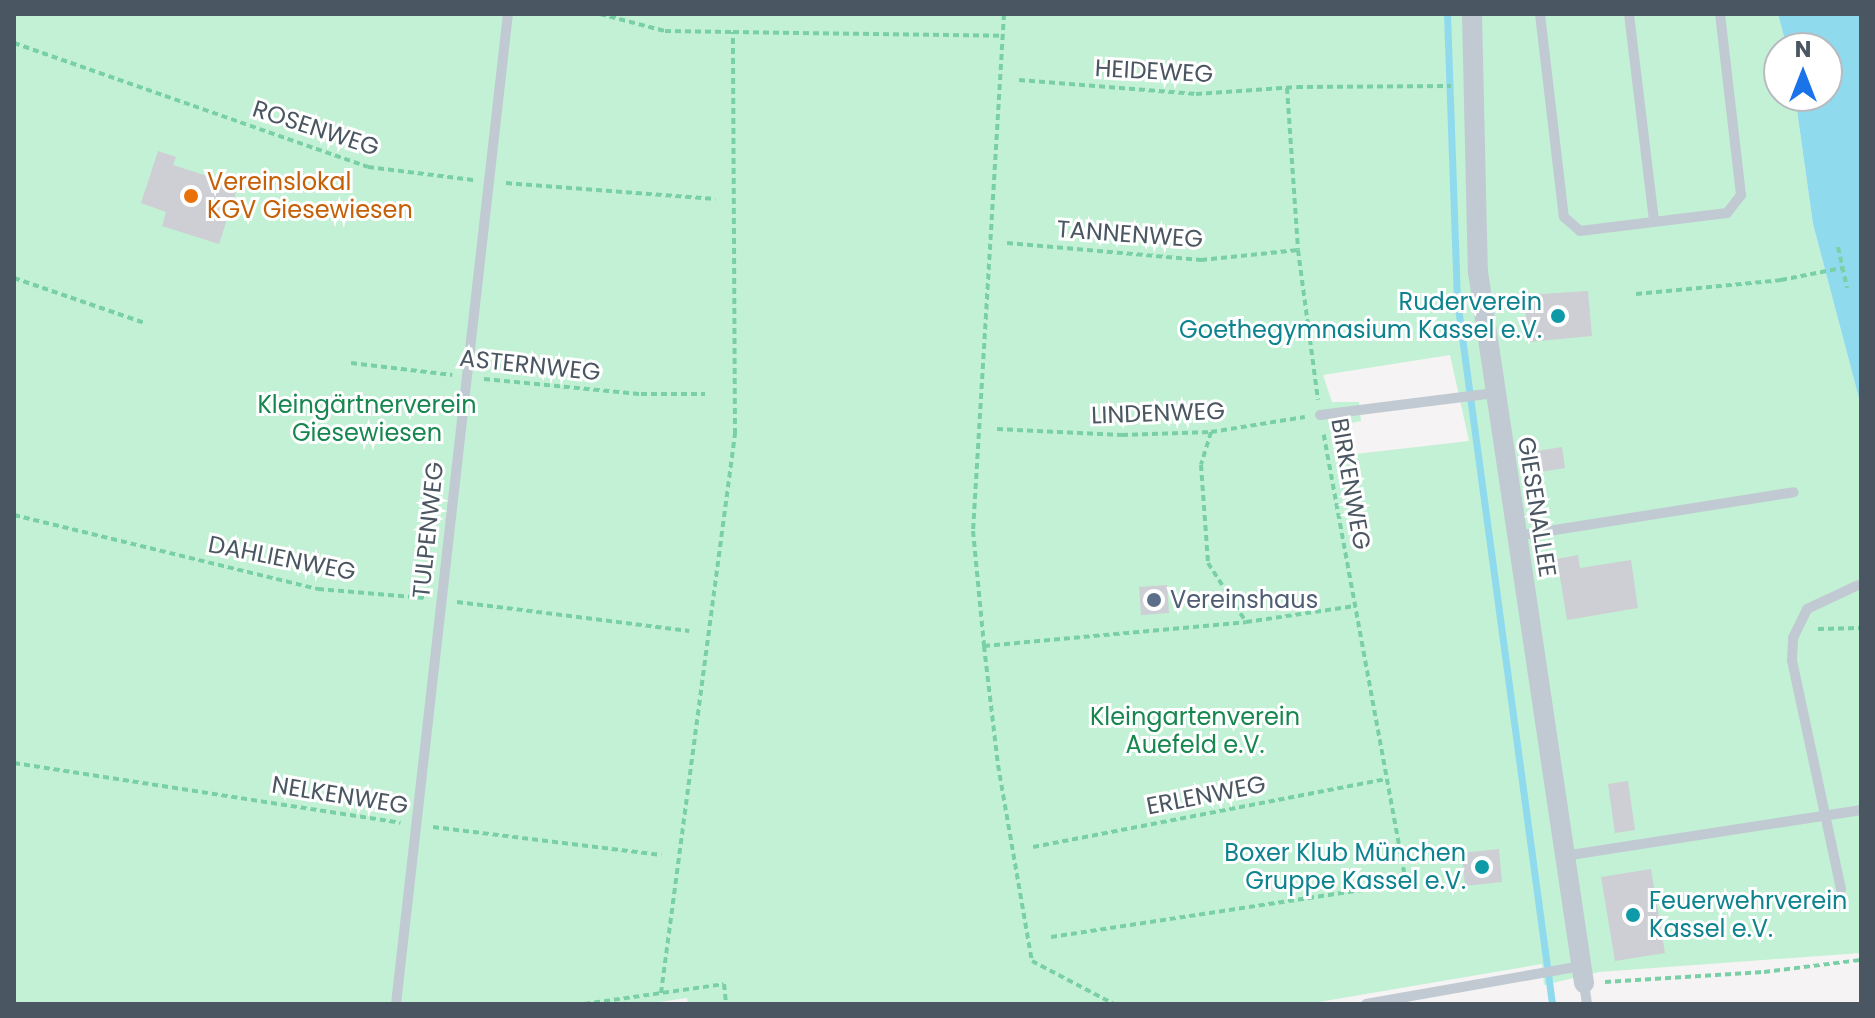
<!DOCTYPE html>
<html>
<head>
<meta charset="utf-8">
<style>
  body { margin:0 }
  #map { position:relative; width:1875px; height:1018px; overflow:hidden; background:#f5f3f3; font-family:Poppins,sans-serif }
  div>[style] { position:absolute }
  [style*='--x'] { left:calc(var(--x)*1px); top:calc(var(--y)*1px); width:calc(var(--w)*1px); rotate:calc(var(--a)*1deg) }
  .green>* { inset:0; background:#c3f1d5 }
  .water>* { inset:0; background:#90daee }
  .stream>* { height:7px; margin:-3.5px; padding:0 3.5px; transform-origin:3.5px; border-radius:3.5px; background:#90daee }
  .building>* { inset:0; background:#cdcfd5 }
  .path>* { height:4px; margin-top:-2px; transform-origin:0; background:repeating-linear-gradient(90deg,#7ad0a6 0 6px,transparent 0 10px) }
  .service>* { height:10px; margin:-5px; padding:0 5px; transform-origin:5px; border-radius:5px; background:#c1cad2 }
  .minor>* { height:20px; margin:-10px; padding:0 10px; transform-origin:10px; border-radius:10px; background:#c1cad2 }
  .dots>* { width:22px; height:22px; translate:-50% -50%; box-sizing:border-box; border:4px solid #fff; border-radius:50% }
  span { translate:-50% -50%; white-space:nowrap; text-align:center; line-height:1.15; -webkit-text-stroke:6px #fff; paint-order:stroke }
  .street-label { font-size:24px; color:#4a5661 }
  .food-label { font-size:24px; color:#c56008 }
  .left { translate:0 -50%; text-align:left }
  .culture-label { font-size:24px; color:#0d838f }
  .right { translate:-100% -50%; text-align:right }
  .park-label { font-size:24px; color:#17864f }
  .service-label { font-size:24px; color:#4e5e75 }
  .frame { position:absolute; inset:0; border:16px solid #4a5661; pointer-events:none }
  .north { position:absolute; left:1763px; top:32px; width:80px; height:80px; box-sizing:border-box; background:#fff; border:2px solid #b7bbc0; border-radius:50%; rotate:0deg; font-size:22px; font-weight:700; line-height:32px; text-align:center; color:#4a5661 }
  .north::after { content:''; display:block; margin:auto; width:28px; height:36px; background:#1a73e8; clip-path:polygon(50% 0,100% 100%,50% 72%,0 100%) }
</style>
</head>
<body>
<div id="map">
  <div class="green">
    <i style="clip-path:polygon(evenodd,14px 14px,1778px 14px,1787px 48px,1779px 48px,1779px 96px,1795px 96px,1813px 224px,1861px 406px,1861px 953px,1599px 972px,1544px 985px,1542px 964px,1307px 1004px,688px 1004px,687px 998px,645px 1004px,14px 1004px,14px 14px,1450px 355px,1469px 441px,1338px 456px,1336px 426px,1361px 421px,1359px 402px,1332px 402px,1323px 375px,1450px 355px)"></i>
  </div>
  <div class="water">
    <i style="clip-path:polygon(1778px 14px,1861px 14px,1861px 406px,1813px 224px,1795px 96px,1827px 96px,1827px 48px,1787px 48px)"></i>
  </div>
  <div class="stream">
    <i style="--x:1447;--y:14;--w:286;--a:88"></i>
    <i style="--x:1457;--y:300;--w:710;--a:82.31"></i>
  </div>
  <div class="building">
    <i style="clip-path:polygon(158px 151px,176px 157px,173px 165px,238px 186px,219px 244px,162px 226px,166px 212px,141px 203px)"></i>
    <i style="clip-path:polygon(1588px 291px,1592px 336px,1528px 342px,1524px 295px)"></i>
    <i style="clip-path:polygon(1562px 447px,1565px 468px,1534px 473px,1531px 452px)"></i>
    <i style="clip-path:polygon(1578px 555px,1580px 568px,1631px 560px,1638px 608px,1567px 620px,1557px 559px)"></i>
    <i style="clip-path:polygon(1167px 585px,1169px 613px,1141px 615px,1139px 587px)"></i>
    <i style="clip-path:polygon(1628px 781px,1635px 830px,1615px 833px,1608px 784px)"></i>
    <i style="clip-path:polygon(1499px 849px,1502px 882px,1465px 886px,1462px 853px)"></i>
    <i style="clip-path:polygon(1651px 869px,1665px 953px,1615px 961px,1601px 877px)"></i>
  </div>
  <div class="path">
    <i style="--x:600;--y:14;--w:67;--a:14.7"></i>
    <i style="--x:665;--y:31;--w:68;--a:0.8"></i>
    <i style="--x:1004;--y:14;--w:518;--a:93.43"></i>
    <i style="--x:973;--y:531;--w:116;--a:84.5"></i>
    <i style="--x:984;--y:646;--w:120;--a:83.3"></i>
    <i style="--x:998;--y:765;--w:199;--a:80.2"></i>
    <i style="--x:1032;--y:961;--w:93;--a:27.7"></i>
    <i style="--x:14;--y:43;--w:375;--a:19.3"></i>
    <i style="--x:368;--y:167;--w:106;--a:7.1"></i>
    <i style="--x:1019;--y:80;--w:178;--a:4.5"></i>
    <i style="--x:1196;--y:94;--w:101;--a:-4"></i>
    <i style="--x:1297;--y:87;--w:154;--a:-0.4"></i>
    <i style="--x:1287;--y:88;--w:162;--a:86.1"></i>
    <i style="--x:1298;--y:250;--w:151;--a:82.4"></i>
    <i style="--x:506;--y:183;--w:210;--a:4.4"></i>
    <i style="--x:1007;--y:243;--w:195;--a:5"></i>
    <i style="--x:1201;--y:260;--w:98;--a:-5.9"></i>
    <i style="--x:1838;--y:247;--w:42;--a:77.6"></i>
    <i style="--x:14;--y:278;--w:139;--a:19"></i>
    <i style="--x:1636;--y:294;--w:146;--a:-5.5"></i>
    <i style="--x:1781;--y:280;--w:62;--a:-11.1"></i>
    <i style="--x:351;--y:363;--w:102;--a:6.8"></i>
    <i style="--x:484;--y:379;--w:158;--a:5.5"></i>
    <i style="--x:641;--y:394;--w:64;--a:0"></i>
    <i style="--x:997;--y:429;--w:125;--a:2.7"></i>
    <i style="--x:1122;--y:435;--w:89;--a:-1.9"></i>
    <i style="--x:1211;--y:432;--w:95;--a:-9.1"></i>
    <i style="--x:1211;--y:432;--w:34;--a:107"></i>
    <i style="--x:1201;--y:465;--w:98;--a:85.9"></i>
    <i style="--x:1208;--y:563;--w:70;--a:57.2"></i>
    <i style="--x:14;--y:515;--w:313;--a:13.7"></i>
    <i style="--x:318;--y:589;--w:107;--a:4.8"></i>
    <i style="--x:457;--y:602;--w:234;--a:7.1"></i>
    <i style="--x:1818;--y:629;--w:43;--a:-1.3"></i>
    <i style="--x:984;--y:646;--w:263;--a:-5.2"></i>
    <i style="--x:1246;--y:622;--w:110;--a:-8.4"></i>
    <i style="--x:14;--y:763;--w:391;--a:8.8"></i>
    <i style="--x:433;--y:827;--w:230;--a:7"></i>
    <i style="--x:1033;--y:847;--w:359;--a:-10.9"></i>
    <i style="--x:1051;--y:937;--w:359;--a:-8.6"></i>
    <i style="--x:1406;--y:883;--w:459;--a:-100.4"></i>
    <i style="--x:1605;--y:982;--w:159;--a:-3.6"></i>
    <i style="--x:1764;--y:972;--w:98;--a:-7.1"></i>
    <i style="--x:661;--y:993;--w:564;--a:-82.46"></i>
    <i style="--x:735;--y:434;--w:402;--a:-90.3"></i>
    <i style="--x:733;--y:32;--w:271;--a:0.8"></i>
    <i style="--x:584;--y:1004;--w:141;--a:-8.1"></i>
    <i style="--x:724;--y:984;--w:20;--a:84"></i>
  </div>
  <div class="service">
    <i style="--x:1540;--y:14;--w:204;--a:83.3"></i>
    <i style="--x:1564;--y:217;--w:21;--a:41"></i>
    <i style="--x:1580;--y:231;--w:148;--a:-7"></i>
    <i style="--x:1727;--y:213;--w:23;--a:-52"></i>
    <i style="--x:1741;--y:195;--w:182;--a:-96.6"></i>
    <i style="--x:1629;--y:14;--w:209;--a:83.1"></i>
    <i style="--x:1320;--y:415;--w:174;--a:-7.2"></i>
    <i style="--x:1517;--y:536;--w:280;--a:-9"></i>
    <i style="--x:1564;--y:856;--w:301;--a:-8.8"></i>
    <i style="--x:1841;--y:889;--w:234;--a:-102.1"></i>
    <i style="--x:1792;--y:660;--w:22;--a:-87"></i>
    <i style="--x:1793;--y:638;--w:32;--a:-64"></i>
    <i style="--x:1807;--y:609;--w:56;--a:-25.2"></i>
    <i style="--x:1584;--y:983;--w:21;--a:82"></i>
    <i style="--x:396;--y:1004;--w:996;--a:-83.55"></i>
    <i style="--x:1366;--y:1004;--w:218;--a:-10"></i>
  </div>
  <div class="minor">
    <i style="--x:1472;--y:14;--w:258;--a:88.7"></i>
    <i style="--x:1478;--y:272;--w:719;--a:81.52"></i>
  </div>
  <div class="dots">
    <i style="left:191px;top:196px;background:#e8710a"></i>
    <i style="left:1558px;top:316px;background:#0f9aa8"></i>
    <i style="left:1154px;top:600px;background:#5c6f8a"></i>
    <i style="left:1482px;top:867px;background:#0f9aa8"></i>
    <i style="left:1633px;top:915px;background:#0f9aa8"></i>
  </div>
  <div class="street-label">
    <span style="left:1154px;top:71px;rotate:3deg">HEIDEWEG</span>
    <span style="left:316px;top:128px;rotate:18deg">ROSENWEG</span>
    <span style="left:1130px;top:234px;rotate:4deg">TANNENWEG</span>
    <span style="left:530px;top:365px;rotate:6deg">ASTERNWEG</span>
    <span style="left:1158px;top:413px;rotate:-2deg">LINDENWEG</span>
    <span style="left:1351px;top:484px;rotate:80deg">BIRKENWEG</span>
    <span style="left:1537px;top:507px;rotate:81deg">GIESENALLEE</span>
    <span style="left:428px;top:530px;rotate:-84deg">TULPENWEG</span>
    <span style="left:282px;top:558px;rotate:11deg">DAHLIENWEG</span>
    <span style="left:340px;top:795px;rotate:9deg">NELKENWEG</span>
    <span style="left:1206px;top:795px;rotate:-11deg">ERLENWEG</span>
  </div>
  <div class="food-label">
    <span class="left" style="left:207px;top:196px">Vereinslokal<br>KGV Giesewiesen</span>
  </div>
  <div class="culture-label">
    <span class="right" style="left:1542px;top:316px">Ruderverein<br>Goethegymnasium Kassel e.V.</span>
    <span class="right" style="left:1466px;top:867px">Boxer Klub München<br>Gruppe Kassel e.V.</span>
    <span class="left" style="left:1649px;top:915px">Feuerwehrverein<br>Kassel e.V.</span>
  </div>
  <div class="park-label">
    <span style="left:367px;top:419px">Kleingärtnerverein<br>Giesewiesen</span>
    <span style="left:1195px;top:731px">Kleingartenverein<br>Auefeld e.V.</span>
  </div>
  <div class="service-label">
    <span class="left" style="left:1170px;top:600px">Vereinshaus</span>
  </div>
  <div class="frame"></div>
  <div class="north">N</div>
</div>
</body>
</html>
